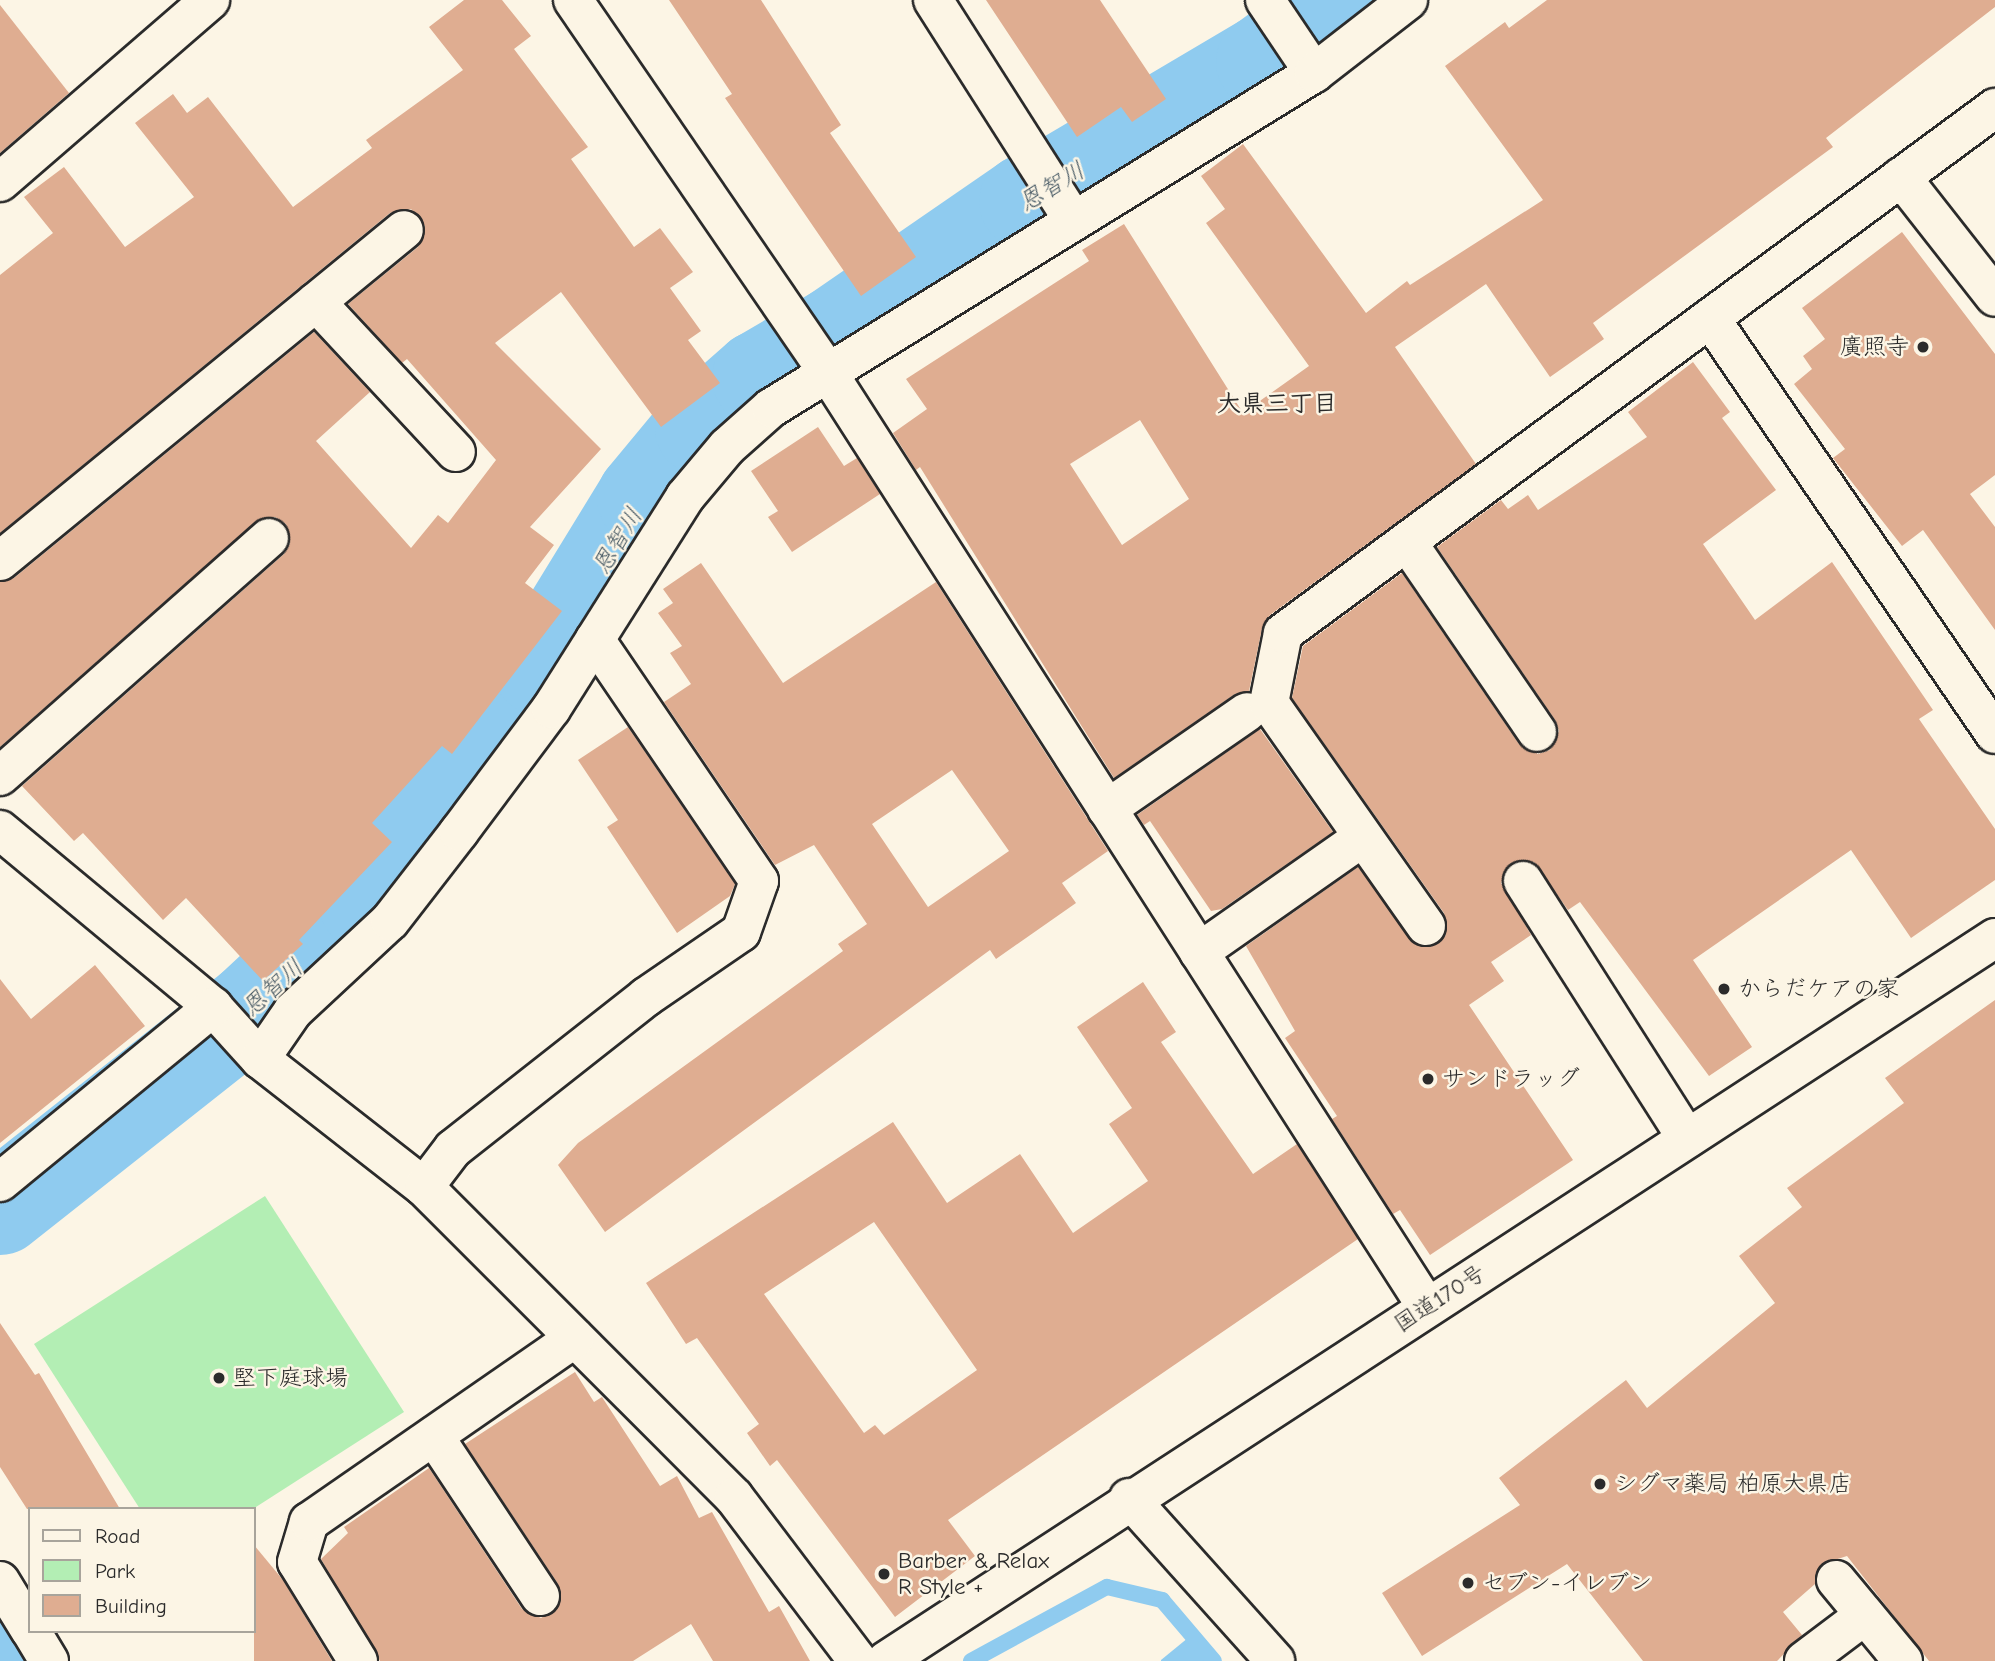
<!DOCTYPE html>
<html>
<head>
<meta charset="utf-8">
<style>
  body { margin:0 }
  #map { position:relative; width:1995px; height:1661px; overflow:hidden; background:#fcf5e5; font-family:"Comic Neue","Klee One",sans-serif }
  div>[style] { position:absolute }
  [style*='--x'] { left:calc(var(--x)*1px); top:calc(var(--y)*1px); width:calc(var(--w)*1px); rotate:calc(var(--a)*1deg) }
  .green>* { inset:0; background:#b3eeb4 }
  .water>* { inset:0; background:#8fcbef }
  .stream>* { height:16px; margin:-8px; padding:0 8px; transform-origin:8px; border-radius:8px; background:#8fcbef }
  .river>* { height:94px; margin:-47px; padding:0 47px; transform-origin:47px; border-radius:47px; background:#8fcbef }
  .building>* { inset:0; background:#dfad91 }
  .roads { filter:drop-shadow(2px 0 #2b2b2b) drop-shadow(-2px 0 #2b2b2b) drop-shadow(0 2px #2b2b2b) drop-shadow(0 -2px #2b2b2b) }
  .minor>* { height:38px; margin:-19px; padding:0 19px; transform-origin:19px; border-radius:19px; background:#fcf5e5 }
  .highway>* { height:38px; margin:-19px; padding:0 19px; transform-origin:19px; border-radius:19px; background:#fcf5e5 }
  .dots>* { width:19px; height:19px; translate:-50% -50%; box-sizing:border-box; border:4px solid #fcf5e5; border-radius:50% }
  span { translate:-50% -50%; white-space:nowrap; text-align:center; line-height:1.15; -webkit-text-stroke:5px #fcf5e5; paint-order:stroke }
  .poi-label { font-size:23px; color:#2b2b2b }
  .right { translate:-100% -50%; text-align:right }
  .left { translate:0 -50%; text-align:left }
  .street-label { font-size:23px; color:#2b2b2b }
  .water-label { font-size:24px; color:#495b66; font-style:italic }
  .neighbourhood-label { font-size:24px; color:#2b2b2b; font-weight:700 }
  .legend { position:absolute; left:28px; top:1507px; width:228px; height:126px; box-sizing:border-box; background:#fcf5e5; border:2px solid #a8a49b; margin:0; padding:9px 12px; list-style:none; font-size:21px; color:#2b2b2b }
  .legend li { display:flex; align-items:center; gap:14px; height:35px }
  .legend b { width:35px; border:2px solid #a8a49b }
</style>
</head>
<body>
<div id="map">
  <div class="green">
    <i style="clip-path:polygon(265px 1196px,404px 1412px,253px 1509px,140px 1509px,34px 1344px)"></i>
  </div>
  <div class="water">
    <i style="clip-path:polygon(1194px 1633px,1218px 1661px,1161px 1661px,1161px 1660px)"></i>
  </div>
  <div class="stream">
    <i style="--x:971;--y:1661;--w:155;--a:-28.6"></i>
    <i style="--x:1107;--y:1587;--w:57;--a:13.3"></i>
    <i style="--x:1162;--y:1600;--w:80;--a:49.6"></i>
  </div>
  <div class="river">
    <i style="--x:0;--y:1208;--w:321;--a:-38.3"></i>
    <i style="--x:252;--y:1009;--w:156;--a:-42.9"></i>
    <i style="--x:366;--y:903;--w:292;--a:-53.5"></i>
    <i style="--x:540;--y:668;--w:199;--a:-58.5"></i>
    <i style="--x:644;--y:498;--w:91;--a:-50.4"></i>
    <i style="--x:702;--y:428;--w:76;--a:-41.3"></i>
    <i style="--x:759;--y:378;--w:89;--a:-30.3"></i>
    <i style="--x:836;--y:333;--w:231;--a:-34.6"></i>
    <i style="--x:1026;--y:202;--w:275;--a:-30.6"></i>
    <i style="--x:1263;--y:62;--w:105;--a:-36.1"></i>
    <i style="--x:0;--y:1658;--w:4;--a:56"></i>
  </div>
  <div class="building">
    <i style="clip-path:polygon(464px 0,502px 0,531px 36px,514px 49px,588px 147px,571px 159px,634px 247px,660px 228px,693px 272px,670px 288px,701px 331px,688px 340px,720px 383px,661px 427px,561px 292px,495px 343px,601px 449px,530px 527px,554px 545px,525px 583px,562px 611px,452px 754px,442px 746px,372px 823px,392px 842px,299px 940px,303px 944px,263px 981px,186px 898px,163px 920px,83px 833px,74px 841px,22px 786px,284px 554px,290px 544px,286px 524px,275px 517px,255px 522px,0 747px,0 582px,14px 578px,314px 332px,370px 392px,316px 441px,411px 548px,438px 515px,448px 523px,496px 460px,407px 359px,402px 363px,348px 304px,418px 247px,425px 226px,411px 209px,390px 213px,0 533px,0 275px,53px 233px,24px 197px,64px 167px,125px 247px,194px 197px,135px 123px,173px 94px,187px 113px,208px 97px,293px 207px,372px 148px,366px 140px,463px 70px,429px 27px)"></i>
    <i style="clip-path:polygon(669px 0,761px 0,841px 125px,830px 133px,916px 257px,861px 296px,725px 98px,732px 94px)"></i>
    <i style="clip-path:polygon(986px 0,1100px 0,1166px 99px,1132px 122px,1121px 107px,1077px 137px)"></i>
    <i style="clip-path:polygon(evenodd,1547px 0,1995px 0,1995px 7px,1826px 138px,1833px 147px,1593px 323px,1604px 339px,1550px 377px,1486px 284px,1395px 347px,1476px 464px,1270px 615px,1262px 629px,1249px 691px,1235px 694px,1114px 778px,920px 467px,916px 470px,893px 433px,927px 409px,906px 379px,1089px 261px,1082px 250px,1124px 224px,1243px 413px,1309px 366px,1206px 223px,1225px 209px,1201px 176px,1243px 144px,1366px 313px,1407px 281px,1410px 285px,1543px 200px,1445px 66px,1505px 22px,1509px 28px,1547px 0,1140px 420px,1189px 499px,1122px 545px,1070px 464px,1140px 420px)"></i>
    <i style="clip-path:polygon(0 5px,69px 93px,0 153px)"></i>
    <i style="clip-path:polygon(1902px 232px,1995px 354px,1995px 475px,1970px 494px,1995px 527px,1995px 630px,1923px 530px,1902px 546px,1833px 458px,1845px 449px,1794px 384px,1812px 369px,1803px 356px,1825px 339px,1802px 308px)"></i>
    <i style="clip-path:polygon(1693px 362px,1730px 412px,1722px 418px,1776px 490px,1703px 544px,1755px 620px,1832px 562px,1933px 710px,1919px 719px,1995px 829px,1995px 880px,1911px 938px,1851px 850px,1693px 960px,1752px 1047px,1709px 1076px,1580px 902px,1568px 910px,1534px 862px,1511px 863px,1501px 883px,1531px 935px,1491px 962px,1504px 981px,1469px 1005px,1573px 1160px,1430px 1255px,1400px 1210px,1393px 1214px,1332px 1119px,1337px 1116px,1285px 1038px,1295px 1031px,1246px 946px,1358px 867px,1416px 945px,1438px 944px,1446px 935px,1444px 913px,1292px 698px,1303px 646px,1402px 573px,1519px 744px,1538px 754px,1550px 750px,1559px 731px,1555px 720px,1437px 547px,1501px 500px,1508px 509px,1528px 495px,1538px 510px,1647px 437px,1628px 412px)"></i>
    <i style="clip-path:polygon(818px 427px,844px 466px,857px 458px,880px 494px,792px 552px,768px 517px,778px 511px,751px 471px)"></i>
    <i style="clip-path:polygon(evenodd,701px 563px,783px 683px,936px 582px,1108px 851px,1062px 883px,1076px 903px,996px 959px,990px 950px,605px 1232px,558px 1165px,578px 1143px,843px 951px,838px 944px,867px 924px,814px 845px,775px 865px,664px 702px,691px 684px,670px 653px,682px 646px,658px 613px,673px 603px,663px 589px,701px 563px,952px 770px,1009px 851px,928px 907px,872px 824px,952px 770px)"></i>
    <i style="clip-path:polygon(628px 727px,735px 884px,730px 896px,677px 933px,607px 827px,618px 820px,578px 760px)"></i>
    <i style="clip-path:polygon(1260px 729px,1333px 832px,1222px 909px,1211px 911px,1150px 821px,1144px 825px,1137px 815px)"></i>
    <i style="clip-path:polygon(95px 965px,145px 1026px,0 1143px,0 979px,31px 1019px)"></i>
    <i style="clip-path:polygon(evenodd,1143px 982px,1176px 1032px,1161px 1042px,1253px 1174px,1297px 1144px,1358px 1239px,948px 1520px,975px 1556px,895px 1617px,777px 1460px,770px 1466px,747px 1433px,759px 1424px,697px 1338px,686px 1344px,646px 1283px,893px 1122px,947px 1203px,1020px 1154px,1073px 1233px,1148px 1181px,1109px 1124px,1132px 1108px,1077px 1027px,1143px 982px,874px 1222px,977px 1370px,884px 1435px,875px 1425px,864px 1433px,764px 1294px,874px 1222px)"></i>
    <i style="clip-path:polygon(1995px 1000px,1995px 1661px,1929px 1661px,1847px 1556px,1822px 1564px,1815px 1584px,1783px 1612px,1802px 1635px,1777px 1661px,1643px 1661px,1567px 1564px,1422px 1656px,1382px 1593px,1520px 1505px,1499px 1478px,1626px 1380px,1647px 1408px,1775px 1303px,1739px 1256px,1802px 1207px,1787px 1188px,1904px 1103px,1885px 1078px)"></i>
    <i style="clip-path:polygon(0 1323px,35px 1375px,39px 1373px,120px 1509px,27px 1509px,0 1467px)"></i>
    <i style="clip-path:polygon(575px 1372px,594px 1402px,602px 1397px,660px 1486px,677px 1476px,699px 1518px,712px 1512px,769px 1612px,779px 1606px,810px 1661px,713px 1661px,691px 1624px,633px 1661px,380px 1661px,321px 1559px,348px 1533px,344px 1527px,429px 1468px,522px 1609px,541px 1618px,559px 1606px,558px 1584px,465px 1444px)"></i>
    <i style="clip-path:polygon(254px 1545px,283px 1580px,332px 1661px,254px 1661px)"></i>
  </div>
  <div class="roads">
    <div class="minor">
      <i style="--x:573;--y:0;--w:452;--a:55.6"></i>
      <i style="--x:828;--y:373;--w:1110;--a:57.33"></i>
      <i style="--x:933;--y:0;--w:262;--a:57.5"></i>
      <i style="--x:1265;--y:0;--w:88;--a:56.1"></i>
      <i style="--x:1901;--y:177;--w:152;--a:51.9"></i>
      <i style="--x:0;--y:182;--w:278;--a:-40.9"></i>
      <i style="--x:316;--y:302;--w:205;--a:47"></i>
      <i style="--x:1710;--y:318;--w:504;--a:55.59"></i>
      <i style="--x:1407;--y:542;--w:230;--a:55.6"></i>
      <i style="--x:0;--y:561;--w:522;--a:-39.33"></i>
      <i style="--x:0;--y:776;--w:359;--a:-41.5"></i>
      <i style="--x:1107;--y:809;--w:170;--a:-34.7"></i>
      <i style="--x:0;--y:830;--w:277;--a:39.7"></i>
      <i style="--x:213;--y:1007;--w:70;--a:47.9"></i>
      <i style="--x:260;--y:1059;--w:208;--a:38"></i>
      <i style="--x:424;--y:1187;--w:438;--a:45"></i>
      <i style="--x:734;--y:1497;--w:206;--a:52.9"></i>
      <i style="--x:1523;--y:881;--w:305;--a:57.5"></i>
      <i style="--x:1426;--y:926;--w:273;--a:-125.1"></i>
      <i style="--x:1269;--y:703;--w:71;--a:-78.7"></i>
      <i style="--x:1283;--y:633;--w:885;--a:-36.4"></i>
      <i style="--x:1199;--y:952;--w:200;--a:-35"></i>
      <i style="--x:260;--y:1059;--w:58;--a:-55.5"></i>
      <i style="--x:293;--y:1011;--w:132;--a:-42.9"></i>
      <i style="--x:390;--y:921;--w:113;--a:-52.2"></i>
      <i style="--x:459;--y:832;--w:154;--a:-53.2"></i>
      <i style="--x:551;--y:709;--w:251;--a:-57.7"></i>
      <i style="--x:685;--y:497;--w:65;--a:-50"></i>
      <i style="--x:727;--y:447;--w:59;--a:-41.6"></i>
      <i style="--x:771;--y:408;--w:638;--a:-31.67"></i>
      <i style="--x:1314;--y:73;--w:119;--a:-37.8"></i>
      <i style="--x:0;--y:1182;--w:276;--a:-39.4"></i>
      <i style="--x:424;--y:1187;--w:48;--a:-52.7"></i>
      <i style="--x:453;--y:1149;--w:246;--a:-38.2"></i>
      <i style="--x:646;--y:997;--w:115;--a:-34.4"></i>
      <i style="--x:741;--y:932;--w:54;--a:-70.6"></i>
      <i style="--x:759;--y:881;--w:292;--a:-124.2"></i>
      <i style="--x:434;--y:1436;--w:192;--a:56.5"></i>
      <i style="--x:1129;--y:1498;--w:219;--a:48.1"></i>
      <i style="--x:1836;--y:1580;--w:105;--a:50.4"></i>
      <i style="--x:0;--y:1581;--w:57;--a:58.5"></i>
      <i style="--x:31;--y:1631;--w:35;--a:59"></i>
      <i style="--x:358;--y:1661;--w:116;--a:-121.6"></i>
      <i style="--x:297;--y:1562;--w:42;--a:-73.3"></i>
      <i style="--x:309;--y:1522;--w:323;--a:-34.7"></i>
      <i style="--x:1804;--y:1661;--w:76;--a:-37"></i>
    </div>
    <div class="highway">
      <i style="--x:886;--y:1661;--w:1324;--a:-33.1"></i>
    </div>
  </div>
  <div class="dots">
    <i style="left:1923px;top:347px;background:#2b2b2b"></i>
    <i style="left:1724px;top:989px;background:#2b2b2b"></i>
    <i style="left:1428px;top:1079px;background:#2b2b2b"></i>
    <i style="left:219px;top:1378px;background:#2b2b2b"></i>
    <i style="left:1600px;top:1484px;background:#2b2b2b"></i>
    <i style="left:884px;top:1574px;background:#2b2b2b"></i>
    <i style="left:1468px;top:1583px;background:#2b2b2b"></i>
  </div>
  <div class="poi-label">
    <span class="right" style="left:1909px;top:347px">廣照寺</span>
    <span class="left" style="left:1738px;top:989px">からだケアの家</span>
    <span class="left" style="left:1442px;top:1079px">サンドラッグ</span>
    <span class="left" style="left:233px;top:1378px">堅下庭球場</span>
    <span class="left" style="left:1614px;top:1484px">シグマ薬局 柏原大県店</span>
    <span class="left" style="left:898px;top:1574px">Barber &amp; Relax<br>R Style +</span>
    <span class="left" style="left:1482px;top:1583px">セブン-イレブン</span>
  </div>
  <div class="street-label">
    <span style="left:1440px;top:1299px;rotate:-33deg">国道170号</span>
  </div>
  <div class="water-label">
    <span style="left:1052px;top:187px;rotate:-31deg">恩智川</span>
    <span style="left:618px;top:541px;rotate:-59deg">恩智川</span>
    <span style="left:273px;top:988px;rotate:-42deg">恩智川</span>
  </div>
  <div class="neighbourhood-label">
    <span style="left:1277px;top:404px">大県三丁目</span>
  </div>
  <ul class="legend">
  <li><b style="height:9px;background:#fcf5e5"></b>Road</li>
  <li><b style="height:19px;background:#b3eeb4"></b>Park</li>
  <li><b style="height:19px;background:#dfad91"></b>Building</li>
  </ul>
</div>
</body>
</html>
